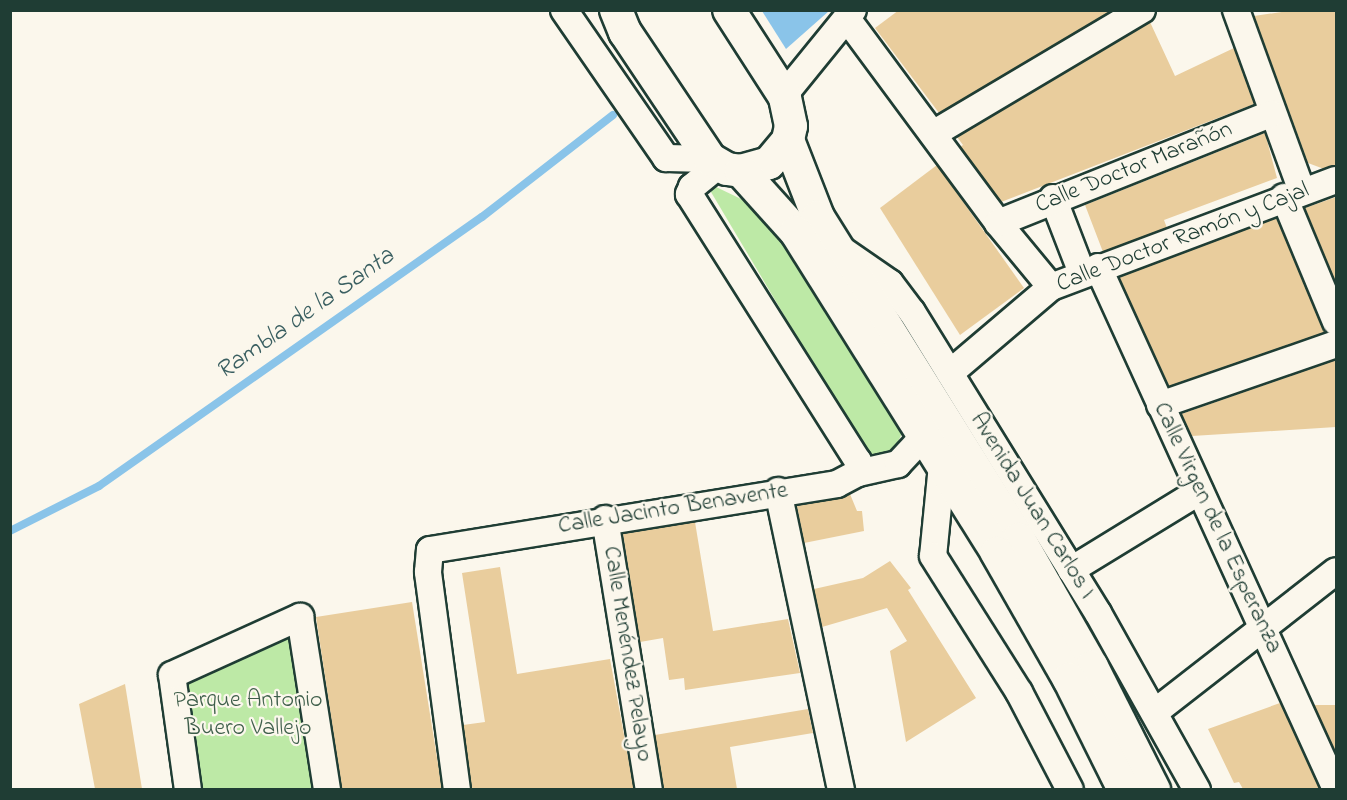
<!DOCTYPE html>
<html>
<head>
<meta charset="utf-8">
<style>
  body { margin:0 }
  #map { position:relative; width:1347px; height:800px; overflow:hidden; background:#fbf7ec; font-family:"Indie Flower",sans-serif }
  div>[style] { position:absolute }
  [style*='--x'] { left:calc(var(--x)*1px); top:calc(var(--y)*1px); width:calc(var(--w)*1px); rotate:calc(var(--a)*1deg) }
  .green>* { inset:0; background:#bde9a6 }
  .water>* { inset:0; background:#8ac4e9 }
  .stream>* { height:8px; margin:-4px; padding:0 4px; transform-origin:4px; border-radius:4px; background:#8ac4e9 }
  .building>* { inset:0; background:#e9cd9d }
  .roads { filter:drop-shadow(2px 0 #1f3d34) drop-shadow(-2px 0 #1f3d34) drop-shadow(0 2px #1f3d34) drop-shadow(0 -2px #1f3d34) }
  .minor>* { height:26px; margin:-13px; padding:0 13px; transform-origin:13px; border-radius:13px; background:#fbf7ec }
  .major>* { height:32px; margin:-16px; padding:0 16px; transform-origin:16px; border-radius:16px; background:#fbf7ec }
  span { translate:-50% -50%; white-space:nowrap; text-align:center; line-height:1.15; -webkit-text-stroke:4.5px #fbf7ec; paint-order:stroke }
  .street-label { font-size:24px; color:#1f3d34 }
  .park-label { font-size:24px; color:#3f5f4b }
  .water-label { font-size:26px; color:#3a5f61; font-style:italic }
  .frame { position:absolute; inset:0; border:12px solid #1f3d34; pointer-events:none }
</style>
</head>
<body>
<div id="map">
  <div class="green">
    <i style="clip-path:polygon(714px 186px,762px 209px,783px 235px,903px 431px,892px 455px,872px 463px,708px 187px)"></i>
    <i style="clip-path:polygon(296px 624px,322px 789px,198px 789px,179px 676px)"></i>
  </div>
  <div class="water">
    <i style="clip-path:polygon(762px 11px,829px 11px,786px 49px)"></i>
  </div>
  <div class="stream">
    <i style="--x:10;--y:531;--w:100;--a:-26.8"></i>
    <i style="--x:99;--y:486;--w:468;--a:-35.1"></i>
    <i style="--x:482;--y:217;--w:166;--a:-37.9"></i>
  </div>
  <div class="building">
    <i style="clip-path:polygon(899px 10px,1112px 10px,939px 113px,875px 28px)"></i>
    <i style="clip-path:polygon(1295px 10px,1336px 10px,1336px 165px,1324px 169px,1308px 163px,1254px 16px)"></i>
    <i style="clip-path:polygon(1150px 22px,1175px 76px,1234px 48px,1254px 104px,1001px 202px,960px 147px,963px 145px,957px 137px)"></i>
    <i style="clip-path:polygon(1265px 133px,1277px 178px,1164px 220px,1167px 228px,1103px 252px,1085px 205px)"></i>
    <i style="clip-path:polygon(937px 165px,1024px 288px,960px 335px,880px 208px)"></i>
    <i style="clip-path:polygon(1336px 197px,1336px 284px,1305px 208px)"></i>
    <i style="clip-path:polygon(1277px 218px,1325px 332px,1169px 386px,1119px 277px)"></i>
    <i style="clip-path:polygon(1336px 360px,1336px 427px,1192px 436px,1181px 414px)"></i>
    <i style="clip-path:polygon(850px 494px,857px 511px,862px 511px,864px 531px,804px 543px,797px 506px)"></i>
    <i style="clip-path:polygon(695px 522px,713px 631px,788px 619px,800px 673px,685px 690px,684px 678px,669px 680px,663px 638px,640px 642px,623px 534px)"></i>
    <i style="clip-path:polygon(890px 561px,911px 588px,908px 590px,976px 698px,906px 742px,890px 651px,907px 641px,887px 608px,822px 627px,814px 589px,863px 578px)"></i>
    <i style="clip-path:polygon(500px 567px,517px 674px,610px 659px,634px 789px,472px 789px,463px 725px,485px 722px,462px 573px)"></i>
    <i style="clip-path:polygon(412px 602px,442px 789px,342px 789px,316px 617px)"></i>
    <i style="clip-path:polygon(125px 684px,142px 789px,95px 789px,79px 704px)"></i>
    <i style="clip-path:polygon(1280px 703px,1320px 789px,1243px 789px,1239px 782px,1234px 783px,1208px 729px)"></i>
    <i style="clip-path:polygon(1314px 705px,1336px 705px,1336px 754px)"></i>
    <i style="clip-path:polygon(808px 709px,813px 733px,730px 747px,737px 789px,664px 789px,655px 735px)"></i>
  </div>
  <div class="roads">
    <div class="minor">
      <i style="--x:564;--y:10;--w:180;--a:55.4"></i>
      <i style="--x:666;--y:158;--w:44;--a:1.3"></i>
      <i style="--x:1236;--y:10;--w:193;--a:70"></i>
      <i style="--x:848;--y:20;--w:252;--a:53.5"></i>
      <i style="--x:998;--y:223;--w:83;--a:50.4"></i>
      <i style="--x:784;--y:95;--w:109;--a:-50.9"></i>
      <i style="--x:933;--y:134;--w:243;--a:-30.7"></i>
      <i style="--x:719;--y:165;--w:35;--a:141"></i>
      <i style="--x:692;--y:187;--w:8;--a:113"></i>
      <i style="--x:689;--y:194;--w:316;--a:57.7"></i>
      <i style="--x:858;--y:461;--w:12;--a:90"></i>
      <i style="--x:1284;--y:197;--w:135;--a:67.4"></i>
      <i style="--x:1053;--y:198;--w:80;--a:68.9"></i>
      <i style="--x:998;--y:223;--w:294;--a:-21.8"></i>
      <i style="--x:842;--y:250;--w:58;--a:34.5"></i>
      <i style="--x:890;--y:283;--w:36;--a:53"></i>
      <i style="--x:912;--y:312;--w:354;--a:58.3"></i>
      <i style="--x:1098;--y:613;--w:203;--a:60.8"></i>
      <i style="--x:1098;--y:267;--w:574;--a:65.49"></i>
      <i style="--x:950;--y:373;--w:133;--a:-40.4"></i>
      <i style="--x:1051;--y:287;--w:304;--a:-20.6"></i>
      <i style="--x:1160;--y:405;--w:186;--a:-19.1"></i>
      <i style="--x:942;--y:465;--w:91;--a:95.6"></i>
      <i style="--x:933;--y:556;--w:161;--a:57.7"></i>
      <i style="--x:1019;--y:692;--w:110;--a:62.5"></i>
      <i style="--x:778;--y:491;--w:306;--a:78.1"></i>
      <i style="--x:605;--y:519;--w:275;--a:80.8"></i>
      <i style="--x:1071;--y:570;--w:151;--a:-31.5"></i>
      <i style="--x:1155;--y:712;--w:229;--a:-37.9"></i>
      <i style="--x:188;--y:790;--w:116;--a:-97.9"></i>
      <i style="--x:172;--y:675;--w:141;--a:-24.4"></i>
      <i style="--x:300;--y:617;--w:175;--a:81.1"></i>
      <i style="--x:457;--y:790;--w:220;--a:-97.6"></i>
      <i style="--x:428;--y:572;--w:22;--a:-85"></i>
      <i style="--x:430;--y:550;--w:412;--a:-9.2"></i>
      <i style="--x:837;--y:484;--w:24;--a:-28"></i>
      <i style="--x:858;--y:473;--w:41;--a:-12.7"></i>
      <i style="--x:898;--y:464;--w:38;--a:-47"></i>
    </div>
    <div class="major">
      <i style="--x:616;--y:10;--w:24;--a:68"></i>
      <i style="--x:625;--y:32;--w:153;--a:56.2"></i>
      <i style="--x:710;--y:159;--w:20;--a:30"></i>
      <i style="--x:727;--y:169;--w:14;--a:8"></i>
      <i style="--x:741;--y:171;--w:29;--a:-16"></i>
      <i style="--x:769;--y:163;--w:30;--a:-50"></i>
      <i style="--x:788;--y:140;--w:14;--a:-78"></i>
      <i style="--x:791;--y:126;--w:30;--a:-102"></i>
      <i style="--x:785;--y:97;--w:103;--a:-122.8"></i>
      <i style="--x:788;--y:140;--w:83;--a:68.7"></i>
      <i style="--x:818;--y:217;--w:380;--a:58"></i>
      <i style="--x:1019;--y:539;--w:147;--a:60.3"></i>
      <i style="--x:1092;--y:667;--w:138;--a:63.2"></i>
      <i style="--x:741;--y:171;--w:82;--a:48"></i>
      <i style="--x:796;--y:232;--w:379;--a:57.9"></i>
      <i style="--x:997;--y:553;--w:145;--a:60.3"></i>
      <i style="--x:1069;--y:679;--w:124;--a:63.6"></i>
    </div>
  </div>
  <div class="street-label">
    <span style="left:1134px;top:168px;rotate:-22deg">Calle Doctor Marañón</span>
    <span style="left:1183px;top:238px;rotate:-21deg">Calle Doctor Ramón y Cajal</span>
    <span style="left:1032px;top:506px;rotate:58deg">Avenida Juan Carlos I</span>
    <span style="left:673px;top:509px;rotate:-9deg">Calle Jacinto Benavente</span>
    <span style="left:1217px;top:528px;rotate:65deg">Calle Virgen de la Esperanza</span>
    <span style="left:627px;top:654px;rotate:81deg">Calle Menéndez Pelayo</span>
  </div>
  <div class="park-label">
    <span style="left:248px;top:715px">Parque Antonio<br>Buero Vallejo</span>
  </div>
  <div class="water-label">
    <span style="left:306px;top:315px;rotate:-35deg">Rambla de la Santa</span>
  </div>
  <div class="frame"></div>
</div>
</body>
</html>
